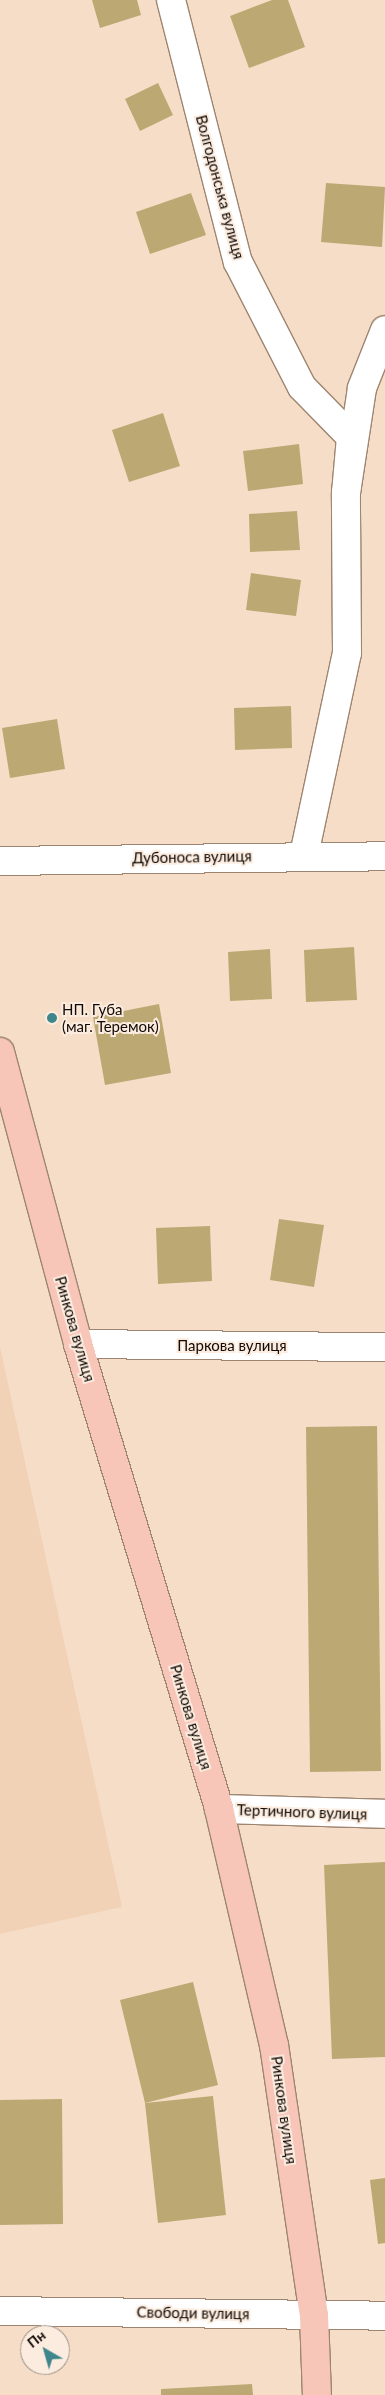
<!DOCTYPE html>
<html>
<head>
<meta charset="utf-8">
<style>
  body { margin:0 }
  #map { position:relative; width:385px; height:2395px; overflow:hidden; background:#f6ddc7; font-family:Lato,sans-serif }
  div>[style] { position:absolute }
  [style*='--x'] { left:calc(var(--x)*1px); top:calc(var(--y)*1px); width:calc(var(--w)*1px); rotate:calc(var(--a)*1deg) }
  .built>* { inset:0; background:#f2d2b7 }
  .building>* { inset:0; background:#bca873 }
  .roads { filter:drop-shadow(1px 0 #9d8571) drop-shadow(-1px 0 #9d8571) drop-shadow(0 1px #9d8571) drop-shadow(0 -1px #9d8571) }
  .minor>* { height:28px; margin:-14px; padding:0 14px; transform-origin:14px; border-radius:14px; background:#fff }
  .major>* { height:28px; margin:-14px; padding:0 14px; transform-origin:14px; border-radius:14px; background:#f8c6b9 }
  .dots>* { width:14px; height:14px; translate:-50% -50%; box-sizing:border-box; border:2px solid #fbecdf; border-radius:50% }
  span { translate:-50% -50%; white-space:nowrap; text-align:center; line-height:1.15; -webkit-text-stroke:4px #fbecdf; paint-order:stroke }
  .street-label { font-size:15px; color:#110904 }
  .poi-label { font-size:15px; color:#110904 }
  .left { translate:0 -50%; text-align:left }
  .north { position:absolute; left:20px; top:2325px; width:50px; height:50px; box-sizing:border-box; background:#fbecdf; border:1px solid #9d9187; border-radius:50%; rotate:322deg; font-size:14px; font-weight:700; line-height:20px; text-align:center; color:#110904 }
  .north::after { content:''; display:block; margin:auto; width:18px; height:22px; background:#3e868b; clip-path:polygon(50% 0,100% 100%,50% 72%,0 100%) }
</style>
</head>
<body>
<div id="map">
  <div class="built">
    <i style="clip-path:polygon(0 1347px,122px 1907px,0 1934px)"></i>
  </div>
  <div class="building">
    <i style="clip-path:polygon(92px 0,137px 0,141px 15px,100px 28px)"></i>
    <i style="clip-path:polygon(272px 0,288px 0,305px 47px,249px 68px,230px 16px)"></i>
    <i style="clip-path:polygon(158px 83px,173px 115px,140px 131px,125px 99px)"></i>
    <i style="clip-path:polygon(326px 183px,385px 187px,382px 247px,321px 242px)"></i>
    <i style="clip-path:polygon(191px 193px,206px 235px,150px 254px,136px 212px)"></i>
    <i style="clip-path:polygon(163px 413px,180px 466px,129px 482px,112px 430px)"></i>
    <i style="clip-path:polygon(299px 444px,303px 484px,248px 491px,243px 451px)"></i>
    <i style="clip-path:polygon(297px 511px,300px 550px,250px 552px,249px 514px)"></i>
    <i style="clip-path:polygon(251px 573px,301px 580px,296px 616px,246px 610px)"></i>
    <i style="clip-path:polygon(291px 706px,292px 748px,235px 750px,234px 708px)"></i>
    <i style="clip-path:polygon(57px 719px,65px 769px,10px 778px,2px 728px)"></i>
    <i style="clip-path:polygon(354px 947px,357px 1000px,306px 1002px,304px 950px)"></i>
    <i style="clip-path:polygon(270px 949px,272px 999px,230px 1001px,228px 952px)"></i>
    <i style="clip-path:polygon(159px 1004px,171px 1073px,105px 1085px,93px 1017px)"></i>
    <i style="clip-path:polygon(279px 1219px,324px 1225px,314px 1287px,270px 1280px)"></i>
    <i style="clip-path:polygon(210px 1226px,212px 1281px,158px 1284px,156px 1228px)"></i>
    <i style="clip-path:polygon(377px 1426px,381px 1771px,310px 1772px,306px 1427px)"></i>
    <i style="clip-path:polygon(385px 1862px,385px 2057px,332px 2059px,324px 1865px)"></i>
    <i style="clip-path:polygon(193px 1982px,218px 2085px,145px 2103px,120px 2000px)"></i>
    <i style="clip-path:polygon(213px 2096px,226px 2215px,158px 2223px,145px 2103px)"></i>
    <i style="clip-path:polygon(62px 2099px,63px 2224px,0 2225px,0 2100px)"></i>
    <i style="clip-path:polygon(385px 2178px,385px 2243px,378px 2244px,370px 2180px)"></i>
    <i style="clip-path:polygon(252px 2384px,253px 2395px,161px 2395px,161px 2389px)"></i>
  </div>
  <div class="roads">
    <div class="minor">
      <i style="--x:171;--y:0;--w:270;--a:75.7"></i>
      <i style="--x:238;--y:262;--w:140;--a:62.9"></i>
      <i style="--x:302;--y:387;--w:70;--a:45.6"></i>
      <i style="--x:351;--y:437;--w:56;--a:95.1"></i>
      <i style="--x:304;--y:855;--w:207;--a:-78"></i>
      <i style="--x:347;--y:653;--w:160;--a:-90.4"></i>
      <i style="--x:346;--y:493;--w:106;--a:-81.3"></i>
      <i style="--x:362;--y:388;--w:62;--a:-68.4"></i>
      <i style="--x:0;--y:861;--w:385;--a:-0.7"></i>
      <i style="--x:78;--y:1344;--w:307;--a:0.6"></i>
      <i style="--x:219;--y:1809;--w:166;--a:1.7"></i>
      <i style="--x:0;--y:2311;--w:385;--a:0.7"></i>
    </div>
    <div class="major">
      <i style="--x:0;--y:1052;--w:302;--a:75"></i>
      <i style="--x:78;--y:1344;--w:486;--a:73.1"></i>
      <i style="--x:219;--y:1809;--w:242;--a:76.9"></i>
      <i style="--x:274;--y:2045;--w:273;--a:81.6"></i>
      <i style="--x:314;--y:2315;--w:80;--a:87.9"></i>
    </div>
  </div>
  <div class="dots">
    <i style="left:52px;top:1018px;background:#3e868b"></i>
  </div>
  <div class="street-label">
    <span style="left:220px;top:187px;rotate:75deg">Волгодонська вулиця</span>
    <span style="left:192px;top:857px;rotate:-1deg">Дубоноса вулиця</span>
    <span style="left:75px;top:1329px;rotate:74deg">Ринкова вулиця</span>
    <span style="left:232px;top:1346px">Паркова вулиця</span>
    <span style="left:191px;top:1717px;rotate:73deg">Ринкова вулиця</span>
    <span style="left:302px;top:1812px;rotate:2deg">Тертичного вулиця</span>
    <span style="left:284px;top:2110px;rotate:82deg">Ринкова вулиця</span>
    <span style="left:193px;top:2313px;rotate:1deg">Свободи вулиця</span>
  </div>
  <div class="poi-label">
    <span class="left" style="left:62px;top:1018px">НП. Губа<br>(маг. Теремок)</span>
  </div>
  <div class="north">Пн</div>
</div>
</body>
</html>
